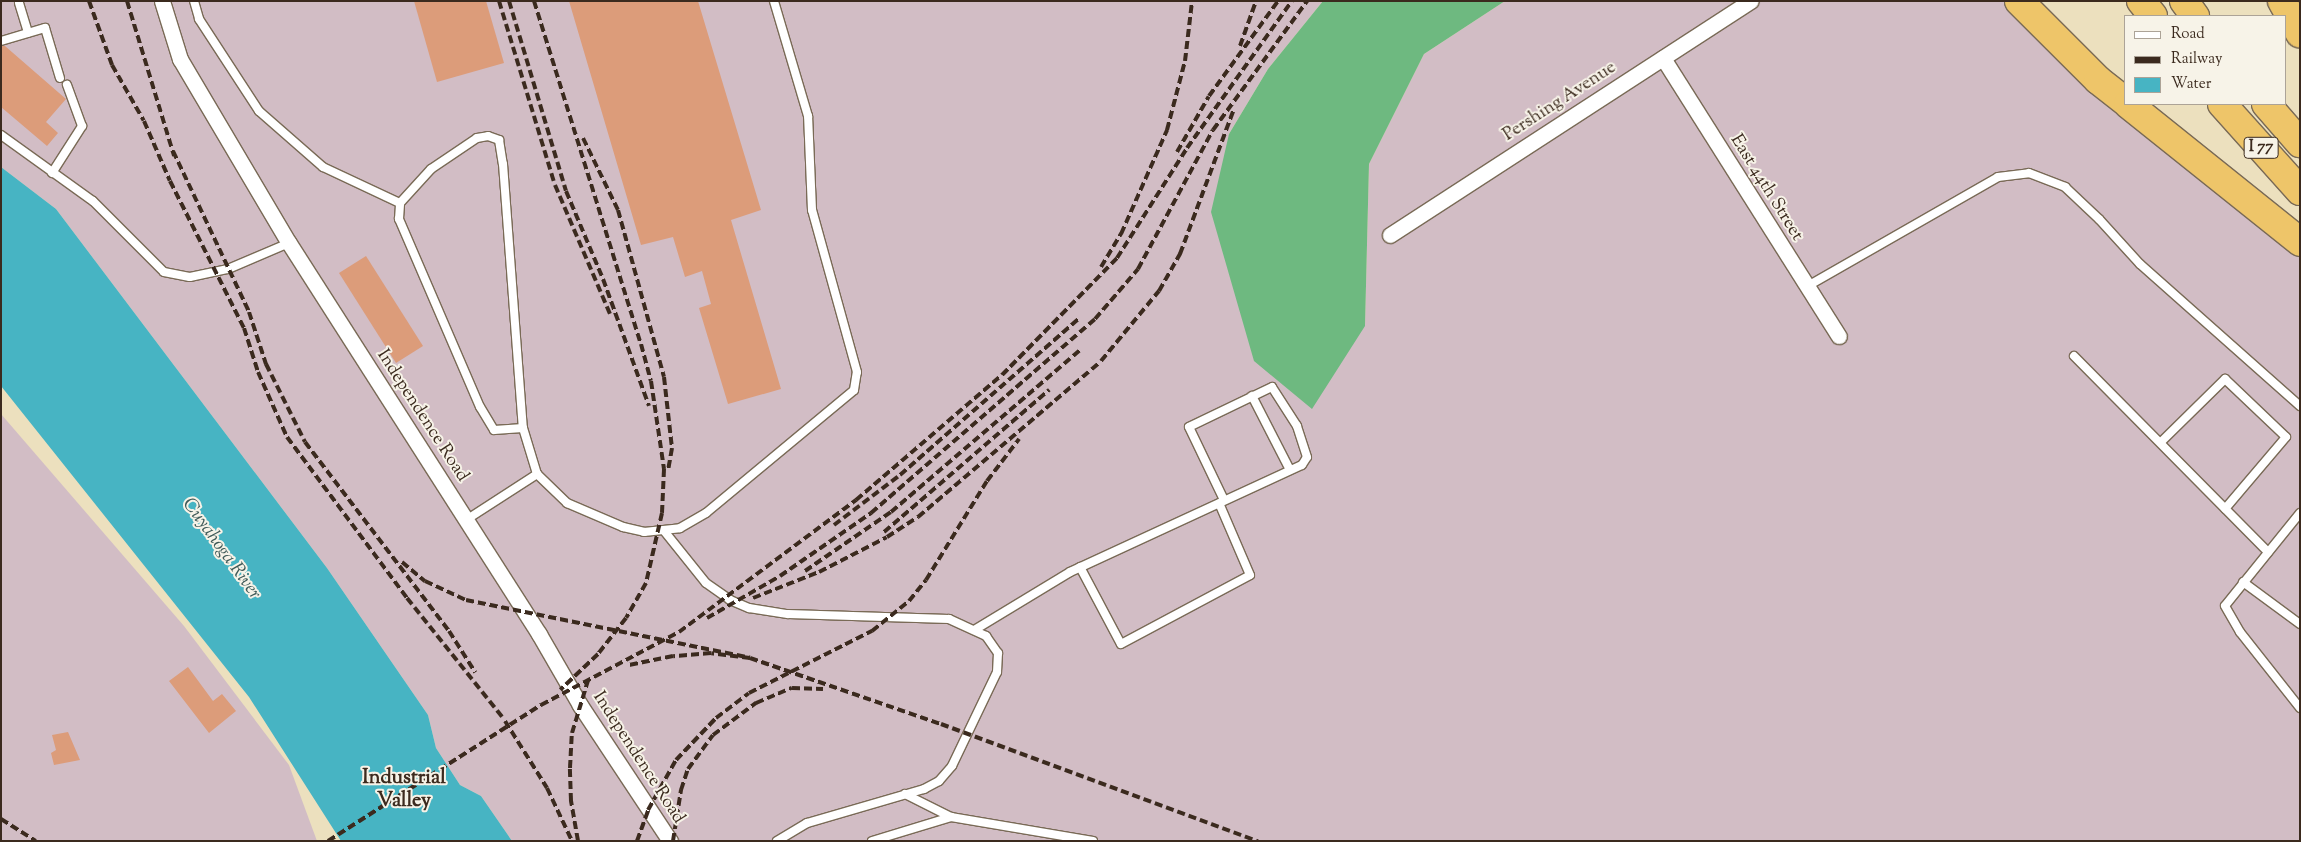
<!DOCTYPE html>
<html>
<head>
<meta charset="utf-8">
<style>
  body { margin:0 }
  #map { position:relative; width:2301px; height:842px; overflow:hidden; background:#ece0be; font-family:"Sorts Mill Goudy",serif }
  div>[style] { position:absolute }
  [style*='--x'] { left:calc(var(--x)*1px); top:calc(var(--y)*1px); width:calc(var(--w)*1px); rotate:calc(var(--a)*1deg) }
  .industrial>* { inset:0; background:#d2bdc5 }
  .forest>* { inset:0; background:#6eb980 }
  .water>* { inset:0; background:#47b4c3 }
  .building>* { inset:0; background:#dc9c7a }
  .roads { filter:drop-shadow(1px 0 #796a56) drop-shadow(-1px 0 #796a56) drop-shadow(0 1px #796a56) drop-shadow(0 -1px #796a56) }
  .service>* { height:8px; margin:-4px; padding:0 4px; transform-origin:4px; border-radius:4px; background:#fff }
  .minor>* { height:15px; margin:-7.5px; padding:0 7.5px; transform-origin:7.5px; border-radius:7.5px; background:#fff }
  .motorway>* { height:28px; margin:-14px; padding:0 14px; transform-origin:14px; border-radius:14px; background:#eec569 }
  .rail>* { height:4px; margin-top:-2px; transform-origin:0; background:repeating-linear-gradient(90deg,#3b2a1e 0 8px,transparent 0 12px) }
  span { translate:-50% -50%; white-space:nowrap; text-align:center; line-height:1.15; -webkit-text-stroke:4px #f7f3e8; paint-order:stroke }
  .shield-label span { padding:1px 4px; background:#f7f3e8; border:1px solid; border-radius:4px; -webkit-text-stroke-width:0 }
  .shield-label { font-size:16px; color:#3b2a1e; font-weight:700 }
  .street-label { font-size:18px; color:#3b2a1e }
  .water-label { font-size:19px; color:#3f5a58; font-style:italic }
  .quarter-label { font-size:20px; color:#3b2a1e; font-weight:700 }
  .frame { position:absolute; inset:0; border:2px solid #3b2a1e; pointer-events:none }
  .legend { position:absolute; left:2124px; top:15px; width:162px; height:90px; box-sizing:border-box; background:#f7f3e8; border:1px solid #aca397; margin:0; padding:6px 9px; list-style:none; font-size:15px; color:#3b2a1e }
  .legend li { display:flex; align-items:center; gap:10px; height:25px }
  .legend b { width:25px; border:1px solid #aca397 }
</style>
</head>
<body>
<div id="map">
  <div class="industrial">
    <i style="clip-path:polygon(1px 1px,1323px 1px,1268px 69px,1229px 134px,1365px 326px,1369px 164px,1424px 54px,1505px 1px,2019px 1px,2300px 242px,2300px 841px,512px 841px,481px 796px,460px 785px,436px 748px,428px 715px,327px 568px,56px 209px,1px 167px)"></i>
    <i style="clip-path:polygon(1px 414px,184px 626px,289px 765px,317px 841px,1px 841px)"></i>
  </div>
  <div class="forest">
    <i style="clip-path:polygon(1323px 1px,1505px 1px,1424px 54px,1369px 164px,1365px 326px,1312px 409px,1254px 361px,1211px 212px,1229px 134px,1268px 69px)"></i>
  </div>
  <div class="water">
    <i style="clip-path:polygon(1px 167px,56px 209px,327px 568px,428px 715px,436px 748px,460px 785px,481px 796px,512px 841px,341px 841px,249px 697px,1px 386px)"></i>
  </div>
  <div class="building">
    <i style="clip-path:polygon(414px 1px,486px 1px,504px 63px,437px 82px)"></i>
    <i style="clip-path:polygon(569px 1px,698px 1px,761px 210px,731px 220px,781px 389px,728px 404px,699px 308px,711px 304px,702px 271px,685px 277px,673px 237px,641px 245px)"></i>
    <i style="clip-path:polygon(1px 46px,5px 46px,66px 99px,46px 122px,58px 133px,47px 146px,1px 107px)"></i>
    <i style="clip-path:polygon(366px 256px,423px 346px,396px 363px,339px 273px)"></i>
    <i style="clip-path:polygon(188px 667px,213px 701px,222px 694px,236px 711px,209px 733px,169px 681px)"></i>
    <i style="clip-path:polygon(68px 732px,80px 760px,54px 765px,51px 753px,56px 750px,52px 735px)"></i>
  </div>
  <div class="roads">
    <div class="service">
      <i style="--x:194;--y:1;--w:19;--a:74"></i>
      <i style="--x:199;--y:19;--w:110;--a:56.9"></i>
      <i style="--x:259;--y:111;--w:85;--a:41.2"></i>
      <i style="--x:323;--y:167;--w:85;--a:25.1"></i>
      <i style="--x:19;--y:3;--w:31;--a:73"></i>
      <i style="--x:1;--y:41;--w:46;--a:-16.5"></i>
      <i style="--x:45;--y:28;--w:52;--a:73.3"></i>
      <i style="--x:1;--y:135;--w:113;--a:35.7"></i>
      <i style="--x:93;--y:201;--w:100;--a:45"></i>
      <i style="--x:164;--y:272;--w:26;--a:11"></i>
      <i style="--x:190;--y:277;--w:39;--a:-12"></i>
      <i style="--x:228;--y:269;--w:66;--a:-23.1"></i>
      <i style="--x:52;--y:173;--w:56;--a:-57.4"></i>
      <i style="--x:82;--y:126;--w:44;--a:-110.1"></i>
      <i style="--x:1806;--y:287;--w:221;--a:-29.8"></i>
      <i style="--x:1998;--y:177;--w:31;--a:-7"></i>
      <i style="--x:2029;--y:173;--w:39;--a:21"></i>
      <i style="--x:2065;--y:187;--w:47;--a:43.3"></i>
      <i style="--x:2099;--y:219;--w:61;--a:47.7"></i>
      <i style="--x:2140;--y:264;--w:214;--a:41.6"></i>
      <i style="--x:2074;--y:356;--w:276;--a:45.3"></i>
      <i style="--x:1252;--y:396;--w:83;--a:62.8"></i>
      <i style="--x:523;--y:428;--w:29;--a:176"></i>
      <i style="--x:494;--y:430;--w:27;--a:-121"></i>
      <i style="--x:480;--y:407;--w:205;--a:-113.3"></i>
      <i style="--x:399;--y:219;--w:16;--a:-86"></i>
      <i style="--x:400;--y:203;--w:46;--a:-47.6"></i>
      <i style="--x:431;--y:169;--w:55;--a:-34"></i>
      <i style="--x:477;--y:138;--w:11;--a:-10"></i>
      <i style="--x:488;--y:136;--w:12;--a:20"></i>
      <i style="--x:499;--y:140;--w:24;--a:81"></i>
      <i style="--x:503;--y:164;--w:265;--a:85.7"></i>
      <i style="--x:523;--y:428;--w:48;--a:73.1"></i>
      <i style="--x:2161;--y:442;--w:90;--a:-44.5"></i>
      <i style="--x:2225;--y:379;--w:84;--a:43.6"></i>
      <i style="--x:2286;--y:437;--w:94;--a:130.3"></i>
      <i style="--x:2300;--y:513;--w:119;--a:128.9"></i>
      <i style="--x:2225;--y:606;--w:30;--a:60"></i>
      <i style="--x:2240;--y:632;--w:97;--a:51.7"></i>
      <i style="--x:466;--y:520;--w:85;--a:-32.9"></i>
      <i style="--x:537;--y:474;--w:42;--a:44"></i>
      <i style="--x:567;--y:503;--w:61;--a:23.2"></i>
      <i style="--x:623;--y:527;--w:22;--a:13"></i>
      <i style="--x:644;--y:532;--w:36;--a:-6"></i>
      <i style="--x:680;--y:528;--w:30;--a:-30"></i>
      <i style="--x:706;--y:513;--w:192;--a:-39.7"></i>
      <i style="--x:854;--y:390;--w:18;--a:-81"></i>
      <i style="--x:857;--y:372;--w:168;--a:-105.5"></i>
      <i style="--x:812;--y:210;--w:94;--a:-92.4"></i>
      <i style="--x:808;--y:116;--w:120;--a:-106.5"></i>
      <i style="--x:665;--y:532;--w:65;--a:51.2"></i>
      <i style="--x:706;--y:583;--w:29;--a:35"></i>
      <i style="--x:730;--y:600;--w:21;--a:23"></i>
      <i style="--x:749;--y:608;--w:39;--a:9"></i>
      <i style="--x:788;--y:614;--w:161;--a:1.8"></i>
      <i style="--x:949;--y:619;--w:41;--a:24.7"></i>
      <i style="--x:986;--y:636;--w:21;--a:55"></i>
      <i style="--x:998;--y:653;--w:19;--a:93"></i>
      <i style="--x:997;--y:672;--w:104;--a:115.6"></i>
      <i style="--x:952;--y:766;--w:20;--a:131"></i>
      <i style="--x:939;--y:781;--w:17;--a:152"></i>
      <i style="--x:924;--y:789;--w:122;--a:163.8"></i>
      <i style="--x:807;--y:823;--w:35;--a:149"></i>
      <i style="--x:1080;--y:567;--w:87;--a:62"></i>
      <i style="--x:1121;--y:644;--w:146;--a:-28.1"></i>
      <i style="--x:1250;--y:575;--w:78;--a:-113.3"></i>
      <i style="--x:2243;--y:582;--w:71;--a:36.4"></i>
      <i style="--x:976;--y:629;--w:110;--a:-31.2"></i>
      <i style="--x:1070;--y:572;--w:255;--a:-24.8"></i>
      <i style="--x:1302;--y:465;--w:9;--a:-58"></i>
      <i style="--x:1307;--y:457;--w:33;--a:-108"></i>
      <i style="--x:1297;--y:426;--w:46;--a:-122.7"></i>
      <i style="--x:1272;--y:387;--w:92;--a:154.3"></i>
      <i style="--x:1189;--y:427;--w:81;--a:64.4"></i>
      <i style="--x:905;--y:794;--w:51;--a:26.6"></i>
      <i style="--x:951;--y:817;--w:144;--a:9.6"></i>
      <i style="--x:872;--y:841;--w:83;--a:-16.9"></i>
    </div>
    <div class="minor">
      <i style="--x:162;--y:1;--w:61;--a:72.8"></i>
      <i style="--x:180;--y:59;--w:214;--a:59.4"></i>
      <i style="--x:289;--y:243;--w:464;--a:57.4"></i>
      <i style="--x:539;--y:634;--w:82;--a:60"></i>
      <i style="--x:580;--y:705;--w:163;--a:56.5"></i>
      <i style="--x:1663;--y:58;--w:329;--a:57.7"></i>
      <i style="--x:1390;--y:235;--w:430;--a:-33"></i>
    </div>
    <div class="motorway">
      <i style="--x:2019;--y:1;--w:112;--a:45"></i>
      <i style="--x:2098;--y:80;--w:34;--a:38"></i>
      <i style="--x:2141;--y:1;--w:19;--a:51"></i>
      <i style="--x:2184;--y:1;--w:19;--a:54"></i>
      <i style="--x:2282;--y:1;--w:37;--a:61"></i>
      <i style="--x:2128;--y:104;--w:221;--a:38.7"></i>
      <i style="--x:2222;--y:104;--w:117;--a:48.1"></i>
      <i style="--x:2266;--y:104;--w:52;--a:48.9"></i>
    </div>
  </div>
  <div class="rail">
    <i style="--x:89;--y:1;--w:68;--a:70.2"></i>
    <i style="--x:112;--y:65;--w:64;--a:60.3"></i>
    <i style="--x:144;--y:121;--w:65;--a:66.6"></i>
    <i style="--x:170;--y:181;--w:165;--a:63.3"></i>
    <i style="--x:244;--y:328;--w:46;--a:72.3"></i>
    <i style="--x:258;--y:372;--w:71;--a:66"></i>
    <i style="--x:287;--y:437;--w:201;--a:53.3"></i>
    <i style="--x:407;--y:598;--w:154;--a:51.3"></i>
    <i style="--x:127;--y:1;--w:162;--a:73.1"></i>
    <i style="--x:499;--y:1;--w:192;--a:73.1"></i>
    <i style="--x:555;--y:185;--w:140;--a:66.9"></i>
    <i style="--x:509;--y:1;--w:198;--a:73.3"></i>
    <i style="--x:566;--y:191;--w:95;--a:67.2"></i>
    <i style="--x:603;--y:279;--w:135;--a:70.1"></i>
    <i style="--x:534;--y:1;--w:359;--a:72.7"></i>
    <i style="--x:641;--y:344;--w:38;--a:75"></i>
    <i style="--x:651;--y:381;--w:89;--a:81.6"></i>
    <i style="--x:664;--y:469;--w:44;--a:92.6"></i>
    <i style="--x:662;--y:513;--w:72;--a:102.9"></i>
    <i style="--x:646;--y:583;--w:40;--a:119.7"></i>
    <i style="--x:626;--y:618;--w:46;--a:127.9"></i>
    <i style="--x:598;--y:654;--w:52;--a:136.5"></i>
    <i style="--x:1240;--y:46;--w:48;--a:-70.4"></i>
    <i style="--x:583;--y:138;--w:80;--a:64.1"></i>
    <i style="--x:618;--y:210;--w:173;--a:74.6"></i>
    <i style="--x:664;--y:377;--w:71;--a:83.6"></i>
    <i style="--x:672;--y:448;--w:23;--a:100"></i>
    <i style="--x:173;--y:151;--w:178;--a:64.7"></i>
    <i style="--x:249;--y:312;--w:55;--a:71.9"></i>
    <i style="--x:266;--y:364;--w:87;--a:63.4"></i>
    <i style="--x:305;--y:442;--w:238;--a:52.7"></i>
    <i style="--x:449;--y:631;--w:49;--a:57.6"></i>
    <i style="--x:1177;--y:152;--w:64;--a:-60.3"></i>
    <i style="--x:1209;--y:96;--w:117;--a:-54"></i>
    <i style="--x:1101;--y:267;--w:39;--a:-59"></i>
    <i style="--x:1121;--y:234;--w:114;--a:-66.1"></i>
    <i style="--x:1167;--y:130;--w:71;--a:-75.4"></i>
    <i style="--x:1185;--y:61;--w:60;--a:-83.3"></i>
    <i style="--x:834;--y:525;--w:83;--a:-37.1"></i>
    <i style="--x:900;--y:475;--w:237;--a:-41.2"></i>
    <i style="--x:884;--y:532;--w:218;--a:-40.7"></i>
    <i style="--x:402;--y:562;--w:30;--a:40"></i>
    <i style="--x:425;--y:581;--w:45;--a:24.9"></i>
    <i style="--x:466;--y:600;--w:290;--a:11.5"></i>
    <i style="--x:750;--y:658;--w:39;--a:-173"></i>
    <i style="--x:711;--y:653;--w:38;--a:175"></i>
    <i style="--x:673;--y:656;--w:45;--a:168.4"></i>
    <i style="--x:805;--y:571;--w:104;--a:-34.5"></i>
    <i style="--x:891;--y:512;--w:249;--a:-40.6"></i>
    <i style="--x:753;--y:598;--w:71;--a:-21.5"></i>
    <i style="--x:819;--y:572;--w:76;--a:-27.2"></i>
    <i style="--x:887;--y:537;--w:37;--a:-33"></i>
    <i style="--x:918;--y:517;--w:240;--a:-40.4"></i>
    <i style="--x:1101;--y:361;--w:91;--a:-50.4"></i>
    <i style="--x:1159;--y:291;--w:43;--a:-60.4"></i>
    <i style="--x:1180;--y:254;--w:155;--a:-69.6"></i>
    <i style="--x:707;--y:618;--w:84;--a:-29.9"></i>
    <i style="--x:780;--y:576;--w:111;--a:-34.7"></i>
    <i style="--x:871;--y:513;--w:296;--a:-40.9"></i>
    <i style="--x:1095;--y:319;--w:66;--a:-49.3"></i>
    <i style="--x:1138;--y:269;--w:158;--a:-61.7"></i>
    <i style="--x:1213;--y:130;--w:160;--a:-53.9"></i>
    <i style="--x:750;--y:658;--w:202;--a:19.1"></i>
    <i style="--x:941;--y:724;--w:338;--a:20.3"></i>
    <i style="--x:505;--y:721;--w:79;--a:57.9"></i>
    <i style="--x:547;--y:788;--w:59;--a:64.7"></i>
    <i style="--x:1;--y:819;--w:41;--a:32.2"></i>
    <i style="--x:328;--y:841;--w:253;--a:-32.6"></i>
    <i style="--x:541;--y:705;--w:156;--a:-27.9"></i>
    <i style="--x:679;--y:632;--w:221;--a:-36.7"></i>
    <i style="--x:856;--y:500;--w:192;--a:-40.6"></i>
    <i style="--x:1002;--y:375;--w:164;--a:-45.5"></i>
    <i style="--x:1117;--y:258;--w:130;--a:-57.5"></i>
    <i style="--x:1187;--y:148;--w:181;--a:-54.5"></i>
    <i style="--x:578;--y:841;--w:41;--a:-99.9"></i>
    <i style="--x:571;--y:801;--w:33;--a:-92"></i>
    <i style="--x:570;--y:768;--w:35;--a:-87"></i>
    <i style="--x:572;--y:733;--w:59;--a:-73.1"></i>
    <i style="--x:637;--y:841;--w:33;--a:-70"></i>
    <i style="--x:648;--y:810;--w:57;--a:-60.8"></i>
    <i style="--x:676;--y:760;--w:58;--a:-46.4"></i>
    <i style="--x:716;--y:718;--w:41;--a:-37.1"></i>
    <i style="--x:749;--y:693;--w:138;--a:-26.8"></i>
    <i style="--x:872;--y:631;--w:48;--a:-39"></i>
    <i style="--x:909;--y:601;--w:27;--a:-51"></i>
    <i style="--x:926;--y:580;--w:116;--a:-58.4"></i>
    <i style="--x:987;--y:481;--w:53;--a:-52.7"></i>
    <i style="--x:673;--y:841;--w:52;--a:-81.1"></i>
    <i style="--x:681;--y:790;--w:22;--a:-72"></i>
    <i style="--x:688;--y:769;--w:42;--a:-53.7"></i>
    <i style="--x:713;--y:735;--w:54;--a:-36.7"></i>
    <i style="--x:756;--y:703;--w:39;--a:-23"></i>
    <i style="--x:792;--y:688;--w:31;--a:2"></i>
  </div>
  <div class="shield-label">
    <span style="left:2261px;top:148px">I 77</span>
  </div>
  <div class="street-label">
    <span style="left:1560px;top:102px;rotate:-33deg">Pershing Avenue</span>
    <span style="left:1766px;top:188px;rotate:58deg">East 44th Street</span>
    <span style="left:422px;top:416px;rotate:57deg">Independence Road</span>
    <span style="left:638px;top:758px;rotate:57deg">Independence Road</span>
  </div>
  <div class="water-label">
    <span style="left:221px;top:549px;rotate:54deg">Cuyahoga River</span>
  </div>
  <div class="quarter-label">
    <span style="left:404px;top:790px">Industrial<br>Valley</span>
  </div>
  <div class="frame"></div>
  <ul class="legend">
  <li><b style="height:6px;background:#fff"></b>Road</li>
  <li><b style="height:6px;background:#3b2a1e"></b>Railway</li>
  <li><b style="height:14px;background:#47b4c3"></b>Water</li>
  </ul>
</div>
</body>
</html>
